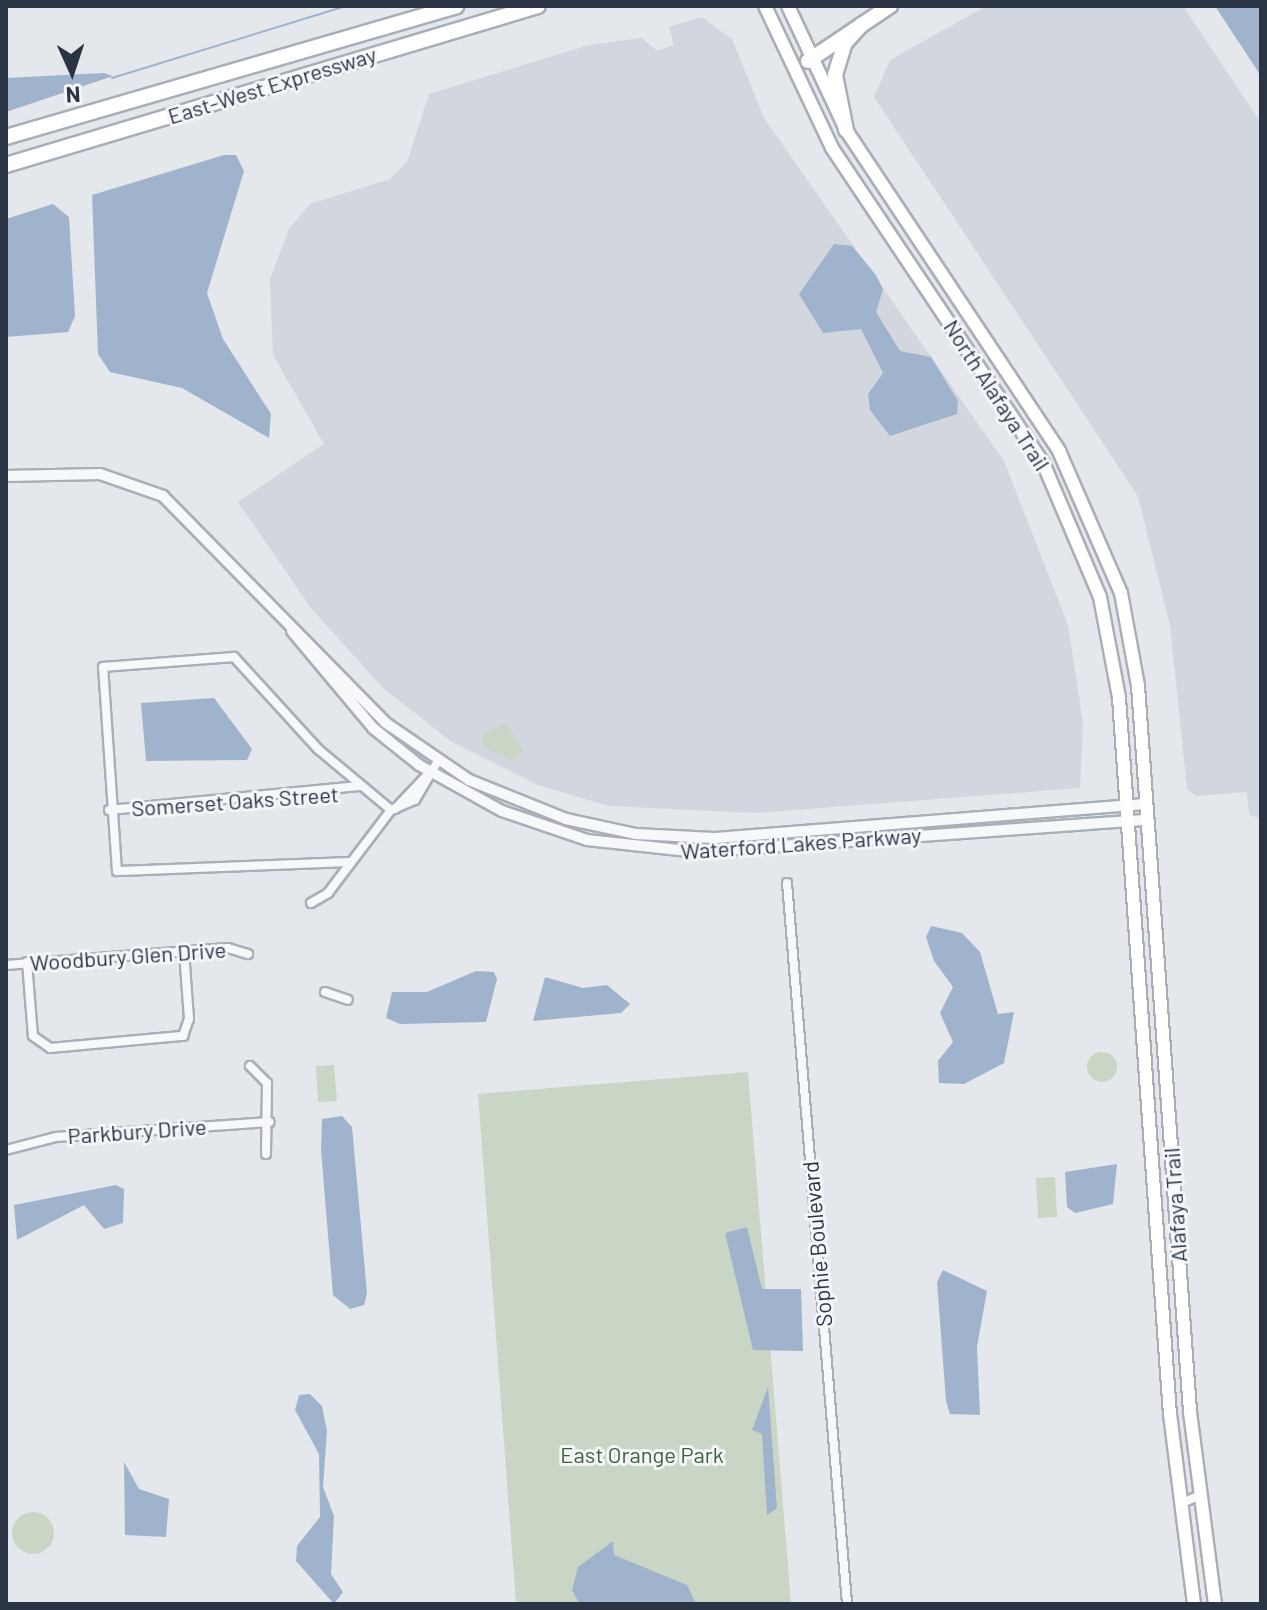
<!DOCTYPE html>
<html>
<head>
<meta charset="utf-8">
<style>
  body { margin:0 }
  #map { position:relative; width:1267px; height:1610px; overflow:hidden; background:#e4e7ec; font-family:Barlow,sans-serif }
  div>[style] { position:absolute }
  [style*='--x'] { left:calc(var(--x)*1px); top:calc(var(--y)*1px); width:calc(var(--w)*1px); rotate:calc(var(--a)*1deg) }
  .built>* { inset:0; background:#d2d6de }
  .green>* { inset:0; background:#c9d6c5 }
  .round { border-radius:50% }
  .water>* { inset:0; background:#9fb4cc }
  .stream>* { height:2px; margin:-1px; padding:0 1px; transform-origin:1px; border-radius:1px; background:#9fb4cc }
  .roads { filter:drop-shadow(2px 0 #a9aeb7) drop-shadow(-2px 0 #a9aeb7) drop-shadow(0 2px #a9aeb7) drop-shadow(0 -2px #a9aeb7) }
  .minor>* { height:8px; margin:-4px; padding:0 4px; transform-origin:4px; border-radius:4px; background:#f7f8fa }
  .tertiary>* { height:10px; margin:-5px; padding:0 5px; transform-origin:5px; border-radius:5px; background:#f7f8fa }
  .secondary>* { height:12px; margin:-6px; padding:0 6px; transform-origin:6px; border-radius:6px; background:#fff }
  .motorway>* { height:14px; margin:-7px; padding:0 7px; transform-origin:7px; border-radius:7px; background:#fff }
  span { translate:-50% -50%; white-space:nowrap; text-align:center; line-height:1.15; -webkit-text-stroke:6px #f4f6f9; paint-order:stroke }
  .street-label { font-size:22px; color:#2b3445 }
  .park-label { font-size:22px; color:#3f6138 }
  .frame { position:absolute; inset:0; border:8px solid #2b3445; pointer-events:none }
  .north { position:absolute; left:32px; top:32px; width:80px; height:80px; -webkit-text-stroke:6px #f4f6f9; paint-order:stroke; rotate:177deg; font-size:22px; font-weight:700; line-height:32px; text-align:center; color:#2b3445 }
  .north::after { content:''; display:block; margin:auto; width:28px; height:36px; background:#2b3445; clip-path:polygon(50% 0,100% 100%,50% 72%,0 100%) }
</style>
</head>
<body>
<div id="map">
  <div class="built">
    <i style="clip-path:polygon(986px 6px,1183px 6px,1261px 123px,1261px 818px,1249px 815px,1247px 792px,1196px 796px,1187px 789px,1170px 625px,1138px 496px,874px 97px,890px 60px)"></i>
    <i style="clip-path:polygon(702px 17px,732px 39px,764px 118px,1004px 461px,1068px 625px,1083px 723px,1080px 788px,756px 813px,609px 806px,538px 785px,452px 742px,383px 688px,310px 607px,238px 502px,324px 444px,273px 355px,270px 279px,289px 229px,310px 204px,390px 179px,407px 162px,429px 94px,589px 45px,642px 38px,657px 51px,674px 45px,669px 27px)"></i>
  </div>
  <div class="green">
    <i style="clip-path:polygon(504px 723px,524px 749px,513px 761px,482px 746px,483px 735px)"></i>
    <i class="round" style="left:1087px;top:1052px;width:30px;height:30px"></i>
    <i style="clip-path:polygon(334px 1065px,337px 1101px,318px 1102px,316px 1066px)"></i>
    <i style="clip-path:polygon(748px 1072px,791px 1604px,516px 1604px,478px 1094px)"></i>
    <i style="clip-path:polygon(1055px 1177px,1057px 1217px,1038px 1218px,1036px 1178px)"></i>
    <i class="round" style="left:12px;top:1512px;width:42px;height:42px"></i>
  </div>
  <div class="water">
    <i style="clip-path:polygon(1215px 6px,1261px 6px,1261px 76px)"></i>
    <i style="clip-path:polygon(104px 73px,113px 76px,6px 112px,6px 78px)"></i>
    <i style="clip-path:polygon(224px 155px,236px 155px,244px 171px,207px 293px,223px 339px,271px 414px,269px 438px,182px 388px,110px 372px,98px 354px,92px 195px)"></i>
    <i style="clip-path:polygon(53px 204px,69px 217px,75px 316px,68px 332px,6px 337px,6px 219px)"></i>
    <i style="clip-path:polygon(834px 244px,852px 246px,876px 275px,883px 289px,876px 312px,900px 351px,931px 357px,958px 401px,957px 414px,890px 436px,870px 410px,868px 394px,883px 373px,861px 329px,823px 333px,799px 294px)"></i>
    <i style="clip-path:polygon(214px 698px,252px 749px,247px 760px,146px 761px,141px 703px)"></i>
    <i style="clip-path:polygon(931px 926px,962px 933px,980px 952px,998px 1014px,1014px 1012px,1004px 1063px,964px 1084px,939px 1083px,938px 1061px,953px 1042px,940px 1013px,953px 987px,934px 961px,926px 937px)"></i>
    <i style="clip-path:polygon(476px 971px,494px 972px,497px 979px,486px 1022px,400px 1024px,386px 1018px,392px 992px,427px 992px)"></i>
    <i style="clip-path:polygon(545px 977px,583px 988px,607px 985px,630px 1004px,621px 1013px,533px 1021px)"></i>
    <i style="clip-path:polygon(342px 1116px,352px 1127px,367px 1293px,364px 1305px,350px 1309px,333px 1295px,321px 1150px,322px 1119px)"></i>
    <i style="clip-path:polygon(1117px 1164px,1113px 1204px,1075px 1213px,1067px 1207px,1065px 1172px)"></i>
    <i style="clip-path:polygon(116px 1185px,124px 1189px,123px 1223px,104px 1229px,84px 1205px,17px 1240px,14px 1205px)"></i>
    <i style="clip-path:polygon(747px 1227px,762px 1289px,801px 1289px,803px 1351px,753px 1350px,725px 1233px)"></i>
    <i style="clip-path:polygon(943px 1270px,987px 1291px,977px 1347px,980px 1415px,950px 1414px,946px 1401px,937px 1282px)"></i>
    <i style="clip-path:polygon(768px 1387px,777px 1508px,767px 1515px,762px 1434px,752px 1430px)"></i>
    <i style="clip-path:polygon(310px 1394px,322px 1406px,327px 1431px,323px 1487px,334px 1516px,331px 1574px,343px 1592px,334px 1604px,296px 1561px,297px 1546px,320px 1517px,319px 1454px,295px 1410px,299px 1395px)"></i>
    <i style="clip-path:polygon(124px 1462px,139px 1489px,169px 1499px,166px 1537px,125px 1535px)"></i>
    <i style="clip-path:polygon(613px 1541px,614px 1555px,687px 1585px,696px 1604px,579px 1603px,572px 1590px,578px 1567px)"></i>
  </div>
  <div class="stream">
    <i style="--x:112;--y:78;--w:245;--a:-17.1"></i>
  </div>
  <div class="roads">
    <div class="minor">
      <i style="--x:395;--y:809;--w:50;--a:-46.6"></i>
      <i style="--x:109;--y:810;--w:251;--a:-5.5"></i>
      <i style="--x:351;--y:862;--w:234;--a:177.8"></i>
      <i style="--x:117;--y:871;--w:204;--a:-93.9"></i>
      <i style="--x:103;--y:667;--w:131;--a:-4.4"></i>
      <i style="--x:234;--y:657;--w:125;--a:47.6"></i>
      <i style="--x:318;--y:749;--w:95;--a:39.9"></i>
      <i style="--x:787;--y:883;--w:723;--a:85.24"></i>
      <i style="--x:311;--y:903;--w:20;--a:-30"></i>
      <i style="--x:328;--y:893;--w:104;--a:-52.8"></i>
      <i style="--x:391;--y:810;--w:26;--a:-23"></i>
      <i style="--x:415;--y:800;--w:45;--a:-59.5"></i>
      <i style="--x:27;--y:962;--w:74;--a:85.4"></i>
      <i style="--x:33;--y:1036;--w:21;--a:35"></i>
      <i style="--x:50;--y:1048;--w:134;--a:-5.2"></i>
      <i style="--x:183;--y:1036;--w:18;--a:-71"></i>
      <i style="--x:189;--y:1019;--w:68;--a:-94.2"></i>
      <i style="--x:6;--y:965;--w:223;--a:-4.4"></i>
      <i style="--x:228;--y:948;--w:21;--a:17"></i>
      <i style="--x:325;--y:992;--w:24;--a:19"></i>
      <i style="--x:250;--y:1066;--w:24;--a:45"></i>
      <i style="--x:267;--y:1083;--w:71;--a:90.8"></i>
      <i style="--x:6;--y:1150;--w:52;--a:-14.6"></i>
      <i style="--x:56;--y:1137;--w:214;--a:-4"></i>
      <i style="--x:1180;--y:1504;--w:20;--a:-24"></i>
    </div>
    <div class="tertiary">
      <i style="--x:6;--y:476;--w:94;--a:-1.2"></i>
      <i style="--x:100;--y:474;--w:67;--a:19.2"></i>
      <i style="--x:163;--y:496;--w:318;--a:45.5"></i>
      <i style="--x:386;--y:723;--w:101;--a:34.5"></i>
      <i style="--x:469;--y:780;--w:105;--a:21.9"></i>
      <i style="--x:566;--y:819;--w:72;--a:12.1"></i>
      <i style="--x:636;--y:834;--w:78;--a:2.9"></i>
      <i style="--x:714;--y:838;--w:434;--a:-4.5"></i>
      <i style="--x:292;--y:631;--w:126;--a:50.1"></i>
      <i style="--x:373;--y:728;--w:59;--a:38.8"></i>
      <i style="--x:419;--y:765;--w:95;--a:29"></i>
      <i style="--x:502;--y:811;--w:90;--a:18.8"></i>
      <i style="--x:587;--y:840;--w:111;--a:6.2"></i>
      <i style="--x:697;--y:852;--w:452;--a:-4.1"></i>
    </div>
    <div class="secondary">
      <i style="--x:765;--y:6;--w:157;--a:64.7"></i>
      <i style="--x:832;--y:148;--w:381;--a:56.2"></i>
      <i style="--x:1044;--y:465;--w:143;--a:67"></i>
      <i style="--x:1100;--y:597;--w:103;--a:79.3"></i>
      <i style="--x:1119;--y:698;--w:718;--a:85.93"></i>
      <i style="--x:1170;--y:1414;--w:192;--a:82.8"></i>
      <i style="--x:788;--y:6;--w:137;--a:64.9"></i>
      <i style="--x:846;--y:130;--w:385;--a:56.4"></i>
      <i style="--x:1059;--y:451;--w:155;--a:66.4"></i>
      <i style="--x:1121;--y:593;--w:95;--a:79.6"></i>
      <i style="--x:1138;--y:686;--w:728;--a:85.9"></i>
      <i style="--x:1190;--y:1412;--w:194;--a:82.6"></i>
    </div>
    <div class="motorway">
      <i style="--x:808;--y:61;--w:99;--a:-33.9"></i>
      <i style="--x:846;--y:130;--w:56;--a:-101.3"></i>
      <i style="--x:835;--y:75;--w:34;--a:-73"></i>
      <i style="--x:845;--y:43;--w:25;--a:-48"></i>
      <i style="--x:6;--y:137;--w:469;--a:-16.2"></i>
      <i style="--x:6;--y:165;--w:555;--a:-16.64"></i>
    </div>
  </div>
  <div class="street-label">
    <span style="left:272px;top:85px;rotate:-17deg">East-West Expressway</span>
    <span style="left:997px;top:395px;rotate:57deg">North Alafaya Trail</span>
    <span style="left:235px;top:801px;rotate:-4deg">Somerset Oaks Street</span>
    <span style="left:801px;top:843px;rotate:-4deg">Waterford Lakes Parkway</span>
    <span style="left:128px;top:956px;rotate:-4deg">Woodbury Glen Drive</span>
    <span style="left:137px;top:1131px;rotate:-4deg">Parkbury Drive</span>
    <span style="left:1175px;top:1205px;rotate:-94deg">Alafaya Trail</span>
    <span style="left:817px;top:1244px;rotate:-95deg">Sophie Boulevard</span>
  </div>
  <div class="park-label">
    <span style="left:642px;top:1455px">East Orange Park</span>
  </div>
  <div class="frame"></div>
  <div class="north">N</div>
</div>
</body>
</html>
